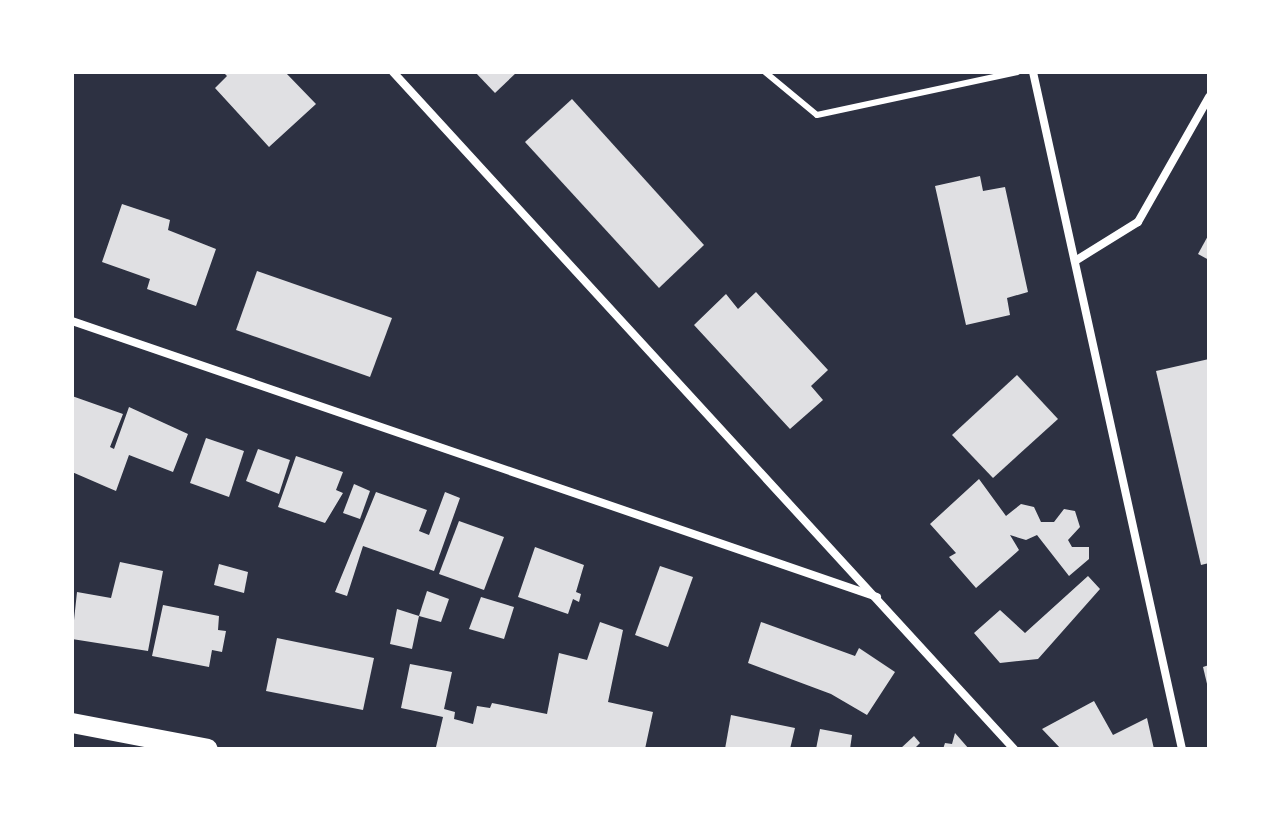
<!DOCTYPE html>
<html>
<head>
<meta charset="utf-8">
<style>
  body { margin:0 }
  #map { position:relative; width:1281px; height:821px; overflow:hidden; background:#2d3142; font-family:Signika,sans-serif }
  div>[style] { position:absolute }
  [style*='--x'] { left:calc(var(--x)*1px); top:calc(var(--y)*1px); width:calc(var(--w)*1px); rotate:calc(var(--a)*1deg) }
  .building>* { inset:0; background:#e0e0e3 }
  .service>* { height:6px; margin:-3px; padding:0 3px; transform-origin:3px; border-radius:3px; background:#fff }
  .minor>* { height:8px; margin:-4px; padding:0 4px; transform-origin:4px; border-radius:4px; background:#fff }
  .primary>* { height:20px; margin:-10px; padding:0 10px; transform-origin:10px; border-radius:10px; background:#fff }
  span { translate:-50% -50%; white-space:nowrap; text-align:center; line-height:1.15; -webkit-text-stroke:8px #fff; paint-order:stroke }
  .frame { position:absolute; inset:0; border:74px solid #fff; pointer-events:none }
</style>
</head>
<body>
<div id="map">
  <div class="building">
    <i style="clip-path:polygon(223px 72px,285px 72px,316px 104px,269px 147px,215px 88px,227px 76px)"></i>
    <i style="clip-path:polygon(475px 72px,517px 72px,495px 93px)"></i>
    <i style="clip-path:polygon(572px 99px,704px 245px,659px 288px,525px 142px)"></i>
    <i style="clip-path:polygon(980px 176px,983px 191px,1005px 187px,1028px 292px,1007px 298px,1010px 315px,966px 325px,935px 186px)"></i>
    <i style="clip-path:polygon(122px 204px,170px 220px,168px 230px,216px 249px,196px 306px,147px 289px,150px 279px,102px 262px)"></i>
    <i style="clip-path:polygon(1209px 234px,1209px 260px,1198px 254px)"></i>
    <i style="clip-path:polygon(257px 271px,392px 318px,370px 377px,236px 330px)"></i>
    <i style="clip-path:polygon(756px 292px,828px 370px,811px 386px,823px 400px,790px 429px,694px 325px,726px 294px,738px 309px)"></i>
    <i style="clip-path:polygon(1209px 359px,1209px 563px,1201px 565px,1156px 371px)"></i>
    <i style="clip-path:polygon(1017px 375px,1058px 419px,993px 478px,952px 435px)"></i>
    <i style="clip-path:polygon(72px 396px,123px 414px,110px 447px,114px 449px,129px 407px,188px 434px,173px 472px,129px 455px,116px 491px,72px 472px)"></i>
    <i style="clip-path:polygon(206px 438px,244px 451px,229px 497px,190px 483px)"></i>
    <i style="clip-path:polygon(258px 449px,290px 460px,279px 494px,246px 481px)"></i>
    <i style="clip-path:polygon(296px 456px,343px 472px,336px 490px,343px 493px,325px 523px,278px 507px)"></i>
    <i style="clip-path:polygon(979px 479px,1006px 516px,1021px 504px,1034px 507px,1041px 522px,1054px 522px,1064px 509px,1075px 511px,1080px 527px,1068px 540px,1072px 547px,1089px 547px,1089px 559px,1069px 576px,1037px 535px,1026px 540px,1010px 535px,1019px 550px,976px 588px,949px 557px,956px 553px,930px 524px)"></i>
    <i style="clip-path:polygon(354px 484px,370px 491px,360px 519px,343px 513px)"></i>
    <i style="clip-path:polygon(376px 492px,427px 510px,419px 531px,429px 535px,445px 492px,460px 498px,434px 571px,363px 546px,347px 596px,335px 592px)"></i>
    <i style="clip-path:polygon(459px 521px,504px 537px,484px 590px,439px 574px)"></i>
    <i style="clip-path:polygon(535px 547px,584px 565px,576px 592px,581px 594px,579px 602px,573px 599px,568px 614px,518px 597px)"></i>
    <i style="clip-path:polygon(120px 562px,163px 571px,148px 651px,72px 639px,77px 592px,111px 598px)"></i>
    <i style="clip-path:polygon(219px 564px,248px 572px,244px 593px,214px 585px)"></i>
    <i style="clip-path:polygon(660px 566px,693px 577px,668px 647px,635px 635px)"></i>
    <i style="clip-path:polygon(1088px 576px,1100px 589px,1038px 659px,1000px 663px,974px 633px,1000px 610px,1025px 633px)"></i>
    <i style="clip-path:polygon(427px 591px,449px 599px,441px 622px,419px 616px)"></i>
    <i style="clip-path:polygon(481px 597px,514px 607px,504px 639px,469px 629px)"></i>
    <i style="clip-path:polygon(163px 605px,219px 616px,218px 630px,226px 631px,222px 652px,212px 650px,209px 667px,152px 656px)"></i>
    <i style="clip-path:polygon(397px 609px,419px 616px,412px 649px,390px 644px)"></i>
    <i style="clip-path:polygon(600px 622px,623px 630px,608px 702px,653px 712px,645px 749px,447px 749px,436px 747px,443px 717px,401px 708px,410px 664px,452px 672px,444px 709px,455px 712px,454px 719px,473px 724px,477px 706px,490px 708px,492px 703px,547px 714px,559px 653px,587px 660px)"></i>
    <i style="clip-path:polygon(761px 622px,855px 656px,859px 648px,895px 672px,867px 715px,831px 694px,748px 663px)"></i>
    <i style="clip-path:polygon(277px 638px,374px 658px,363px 710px,266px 691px)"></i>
    <i style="clip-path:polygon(1209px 665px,1209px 688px,1208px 688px,1203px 667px)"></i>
    <i style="clip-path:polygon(1094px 701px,1113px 735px,1147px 718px,1154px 749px,1061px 749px,1042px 729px)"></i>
    <i style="clip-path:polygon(731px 715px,795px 728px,790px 749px,725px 749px)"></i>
    <i style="clip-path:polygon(820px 729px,852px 735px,850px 749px,816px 749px)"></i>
    <i style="clip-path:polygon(955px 733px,969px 749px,943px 749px,945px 743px,952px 744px)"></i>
    <i style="clip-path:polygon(914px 736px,920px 743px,914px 749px,900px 749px)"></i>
  </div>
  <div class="service">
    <i style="--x:765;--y:72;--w:67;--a:39.6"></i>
    <i style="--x:817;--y:115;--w:205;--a:-12.1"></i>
  </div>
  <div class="minor">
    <i style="--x:393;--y:72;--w:919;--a:47.47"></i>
    <i style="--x:1033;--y:72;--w:693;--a:77.59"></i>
    <i style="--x:1075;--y:261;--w:74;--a:-31.8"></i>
    <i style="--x:1138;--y:222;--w:144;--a:-60.4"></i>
    <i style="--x:72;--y:321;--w:851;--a:18.92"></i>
  </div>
  <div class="primary">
    <i style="--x:72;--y:723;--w:138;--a:10.8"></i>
  </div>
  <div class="frame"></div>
</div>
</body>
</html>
